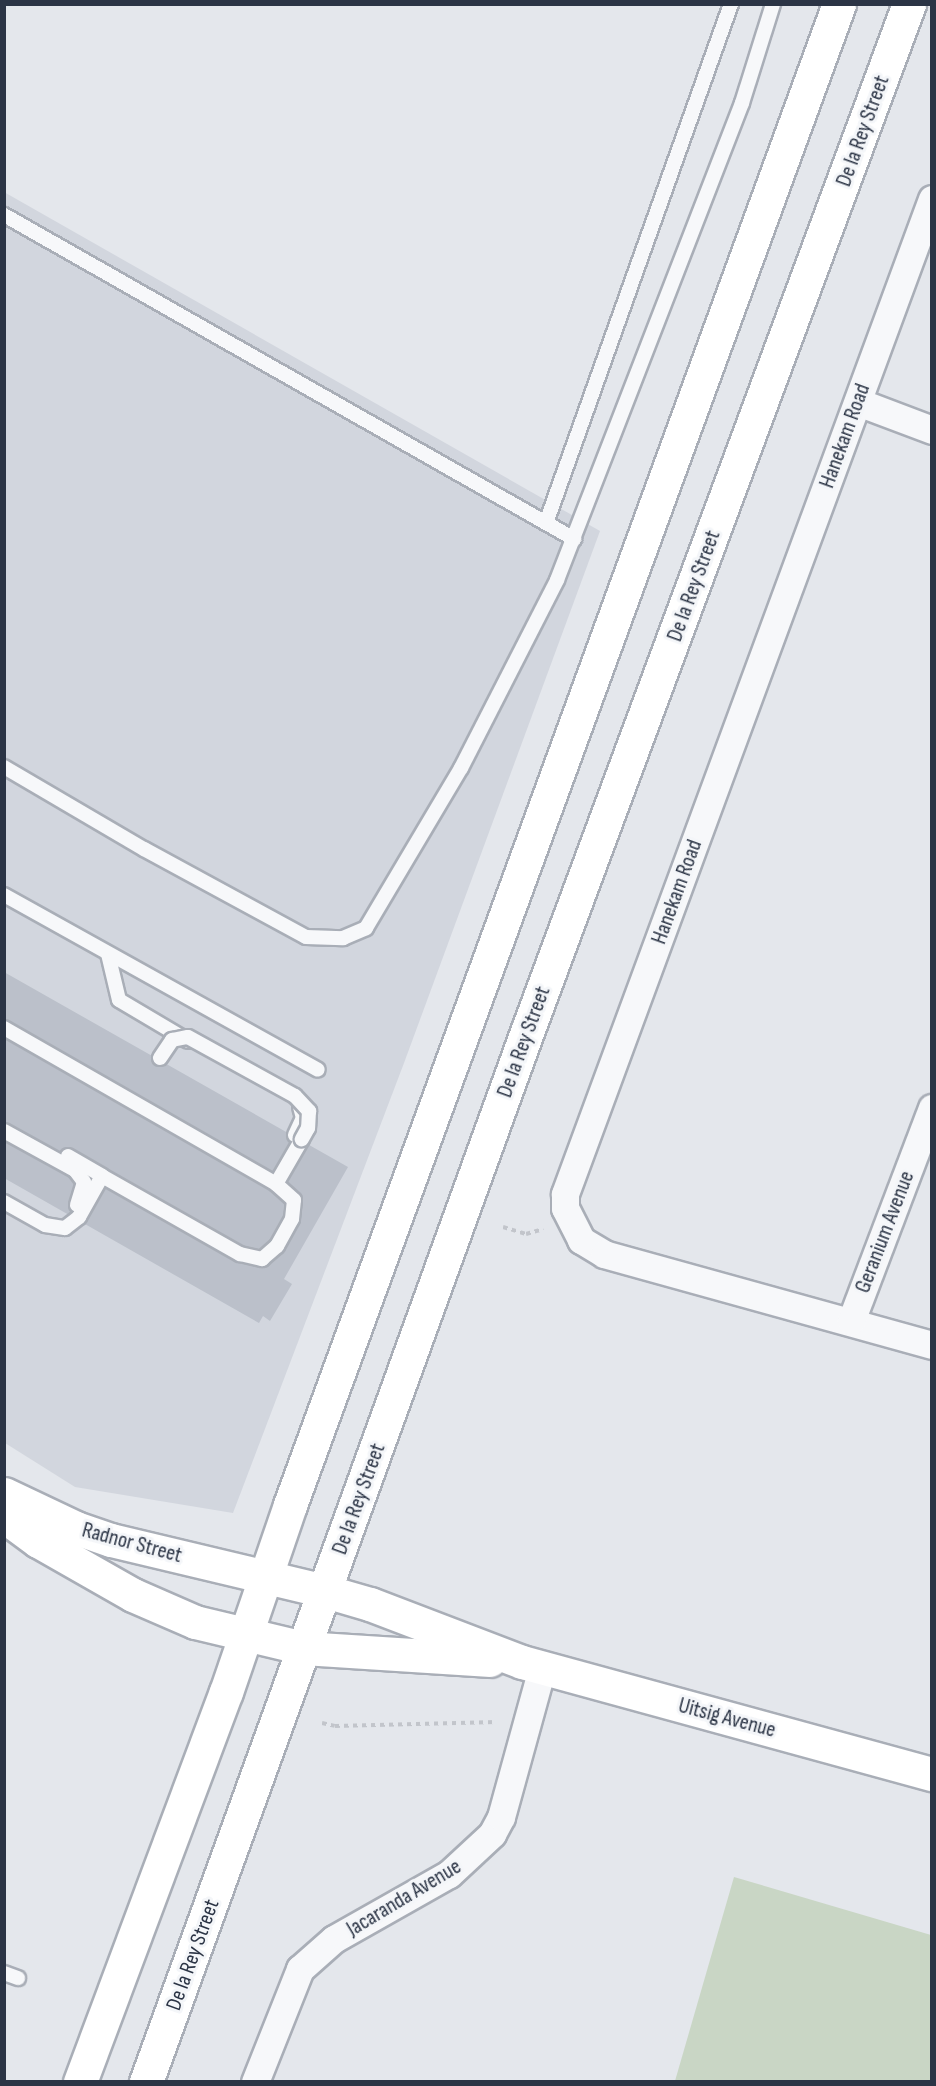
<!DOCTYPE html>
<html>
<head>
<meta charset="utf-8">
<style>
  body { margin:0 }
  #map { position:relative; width:936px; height:2086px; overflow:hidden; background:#e4e7ec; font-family:"Sofia Sans Condensed",sans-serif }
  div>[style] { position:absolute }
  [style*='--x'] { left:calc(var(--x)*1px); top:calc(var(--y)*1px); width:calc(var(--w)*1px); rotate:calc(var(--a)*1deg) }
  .built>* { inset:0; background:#d2d6de }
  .green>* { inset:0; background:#c9d6c5 }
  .building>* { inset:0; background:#bbc0ca }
  .path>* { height:4px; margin-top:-2px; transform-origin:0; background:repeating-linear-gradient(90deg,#c2c5cb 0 4.5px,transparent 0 9px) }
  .roads { filter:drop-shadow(2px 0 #a9aeb7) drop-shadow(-2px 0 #a9aeb7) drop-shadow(0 2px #a9aeb7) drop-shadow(0 -2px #a9aeb7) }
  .lane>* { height:14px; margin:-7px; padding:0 7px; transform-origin:7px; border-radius:7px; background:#f7f8fa }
  .street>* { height:27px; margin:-13.5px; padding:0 13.5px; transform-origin:13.5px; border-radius:13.5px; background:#f7f8fa }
  .secondary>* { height:33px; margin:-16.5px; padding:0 16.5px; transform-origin:16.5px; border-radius:16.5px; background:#fff }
  .bridges { filter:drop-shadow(2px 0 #a9aeb7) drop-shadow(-2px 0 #a9aeb7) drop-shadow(0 2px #a9aeb7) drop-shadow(0 -2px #a9aeb7) }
  .lane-bridge>* { height:14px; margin:-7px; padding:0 7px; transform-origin:7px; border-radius:7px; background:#f7f8fa }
  span { translate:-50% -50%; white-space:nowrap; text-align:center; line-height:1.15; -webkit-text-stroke:6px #f4f6f9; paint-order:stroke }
  .street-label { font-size:22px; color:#2b3445 }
  .frame { position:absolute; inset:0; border:6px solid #2b3445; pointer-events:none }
</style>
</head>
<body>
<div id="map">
  <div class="built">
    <i style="clip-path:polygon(4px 192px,600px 531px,404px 1063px,233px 1513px,75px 1487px,5px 1443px)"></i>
  </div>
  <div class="green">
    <i style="clip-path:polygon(734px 1877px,931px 1935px,931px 2081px,675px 2081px)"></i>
  </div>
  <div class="building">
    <i style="clip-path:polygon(4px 972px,348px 1167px,284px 1279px,292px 1284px,270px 1321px,263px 1316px,259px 1323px,4px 1178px)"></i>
  </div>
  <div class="path">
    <i style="--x:503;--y:1227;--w:24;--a:17"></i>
    <i style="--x:526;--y:1234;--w:18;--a:-16"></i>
    <i style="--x:322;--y:1723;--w:13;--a:13"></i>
    <i style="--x:335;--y:1726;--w:162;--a:-1.4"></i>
  </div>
  <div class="roads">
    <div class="lane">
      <i style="--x:4;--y:215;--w:656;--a:29.61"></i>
      <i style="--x:546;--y:523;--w:551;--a:-70.38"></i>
      <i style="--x:4;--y:767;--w:162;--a:30.4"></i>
      <i style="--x:144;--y:849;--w:184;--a:28.5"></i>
      <i style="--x:306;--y:937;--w:37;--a:2"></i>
      <i style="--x:343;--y:938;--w:25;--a:-23"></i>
      <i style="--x:366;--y:928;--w:186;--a:-59.3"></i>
      <i style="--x:461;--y:768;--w:211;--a:-62.9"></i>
      <i style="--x:557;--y:580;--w:512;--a:-68.8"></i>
      <i style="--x:742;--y:103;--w:104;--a:-72.6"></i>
      <i style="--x:4;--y:895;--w:359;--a:29.1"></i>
      <i style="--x:108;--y:954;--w:47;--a:76.6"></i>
      <i style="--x:119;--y:1000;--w:80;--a:30.7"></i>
      <i style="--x:4;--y:1028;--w:314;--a:29.8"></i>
      <i style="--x:4;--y:1131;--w:81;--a:28.8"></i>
      <i style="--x:75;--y:1170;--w:15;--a:53"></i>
      <i style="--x:84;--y:1182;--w:24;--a:107"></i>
      <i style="--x:295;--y:1135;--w:19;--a:-65"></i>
      <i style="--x:303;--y:1118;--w:11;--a:-105"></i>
      <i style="--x:68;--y:1156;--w:39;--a:30"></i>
      <i style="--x:4;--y:1202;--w:47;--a:29.3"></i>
      <i style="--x:45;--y:1225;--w:20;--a:9"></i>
      <i style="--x:65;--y:1228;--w:18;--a:-38"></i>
      <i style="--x:79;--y:1217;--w:47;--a:-60.7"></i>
      <i style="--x:102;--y:1176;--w:159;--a:29.5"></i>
      <i style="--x:240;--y:1254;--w:23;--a:13"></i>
      <i style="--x:262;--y:1259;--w:20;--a:-41"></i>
      <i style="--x:277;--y:1246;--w:31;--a:-61"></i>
      <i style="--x:292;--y:1219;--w:19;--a:-84"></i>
      <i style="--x:294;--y:1200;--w:24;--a:-138"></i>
      <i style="--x:276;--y:1184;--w:52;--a:-60"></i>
      <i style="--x:4;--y:1973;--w:15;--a:20"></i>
    </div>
    <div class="street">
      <i style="--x:932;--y:199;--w:1061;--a:110.25"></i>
      <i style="--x:565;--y:1194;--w:14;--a:90"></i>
      <i style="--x:565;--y:1208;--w:36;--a:63"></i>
      <i style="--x:581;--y:1240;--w:27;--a:31"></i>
      <i style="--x:604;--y:1254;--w:340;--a:15.5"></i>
      <i style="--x:858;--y:402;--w:79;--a:20.7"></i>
      <i style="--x:851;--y:1321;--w:228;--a:-69.2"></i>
      <i style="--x:255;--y:2082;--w:122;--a:-68.3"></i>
      <i style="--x:300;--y:1969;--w:45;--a:-41.4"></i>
      <i style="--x:334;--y:1939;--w:132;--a:-29.5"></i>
      <i style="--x:449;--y:1874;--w:59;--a:-42.9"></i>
      <i style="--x:492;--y:1834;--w:19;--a:-62"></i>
      <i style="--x:501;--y:1817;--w:155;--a:-74.6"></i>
    </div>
    <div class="secondary">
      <i style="--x:4;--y:1494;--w:80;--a:25.3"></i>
      <i style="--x:76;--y:1528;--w:37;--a:19"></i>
      <i style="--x:111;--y:1540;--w:220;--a:13.4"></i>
      <i style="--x:325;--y:1591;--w:47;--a:16.1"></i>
      <i style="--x:370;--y:1604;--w:163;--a:20.9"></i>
      <i style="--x:522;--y:1662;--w:425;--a:15.3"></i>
      <i style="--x:4;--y:1516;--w:42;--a:36.3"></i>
      <i style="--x:38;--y:1541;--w:109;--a:29.6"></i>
      <i style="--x:133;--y:1595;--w:68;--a:23.5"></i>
      <i style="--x:195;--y:1622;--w:112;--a:13.4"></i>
      <i style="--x:304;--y:1648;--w:186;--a:3.7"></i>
      <i style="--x:80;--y:2082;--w:416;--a:-69.5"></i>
      <i style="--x:226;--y:1692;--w:198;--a:-71.1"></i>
      <i style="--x:290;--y:1505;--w:1598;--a:-69.91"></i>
      <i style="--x:146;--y:2082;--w:1117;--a:-70.06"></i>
      <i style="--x:527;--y:1032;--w:1097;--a:-69.62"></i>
    </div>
  </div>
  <div class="bridges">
    <div class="lane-bridge">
      <i style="--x:160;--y:1058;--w:22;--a:-56"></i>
      <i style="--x:172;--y:1040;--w:16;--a:-11"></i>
      <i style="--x:188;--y:1037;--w:122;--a:28.9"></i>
      <i style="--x:295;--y:1096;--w:21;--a:47"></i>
      <i style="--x:309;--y:1111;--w:17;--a:93"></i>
      <i style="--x:308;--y:1128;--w:13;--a:119"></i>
    </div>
  </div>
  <div class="street-label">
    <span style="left:863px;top:131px;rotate:-70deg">De la Rey Street</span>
    <span style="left:845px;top:436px;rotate:-70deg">Hanekam Road</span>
    <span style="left:694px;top:586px;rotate:-70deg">De la Rey Street</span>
    <span style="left:677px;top:892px;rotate:-70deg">Hanekam Road</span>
    <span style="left:524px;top:1042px;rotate:-70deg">De la Rey Street</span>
    <span style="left:885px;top:1232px;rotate:-69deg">Geranium Avenue</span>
    <span style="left:359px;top:1499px;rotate:-70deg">De la Rey Street</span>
    <span style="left:132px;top:1543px;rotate:15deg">Radnor Street</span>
    <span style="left:727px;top:1718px;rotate:15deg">Uitsig Avenue</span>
    <span style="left:404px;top:1898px;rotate:-31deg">Jacaranda Avenue</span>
    <span style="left:193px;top:1955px;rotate:-70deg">De la Rey Street</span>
  </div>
  <div class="frame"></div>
</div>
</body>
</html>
